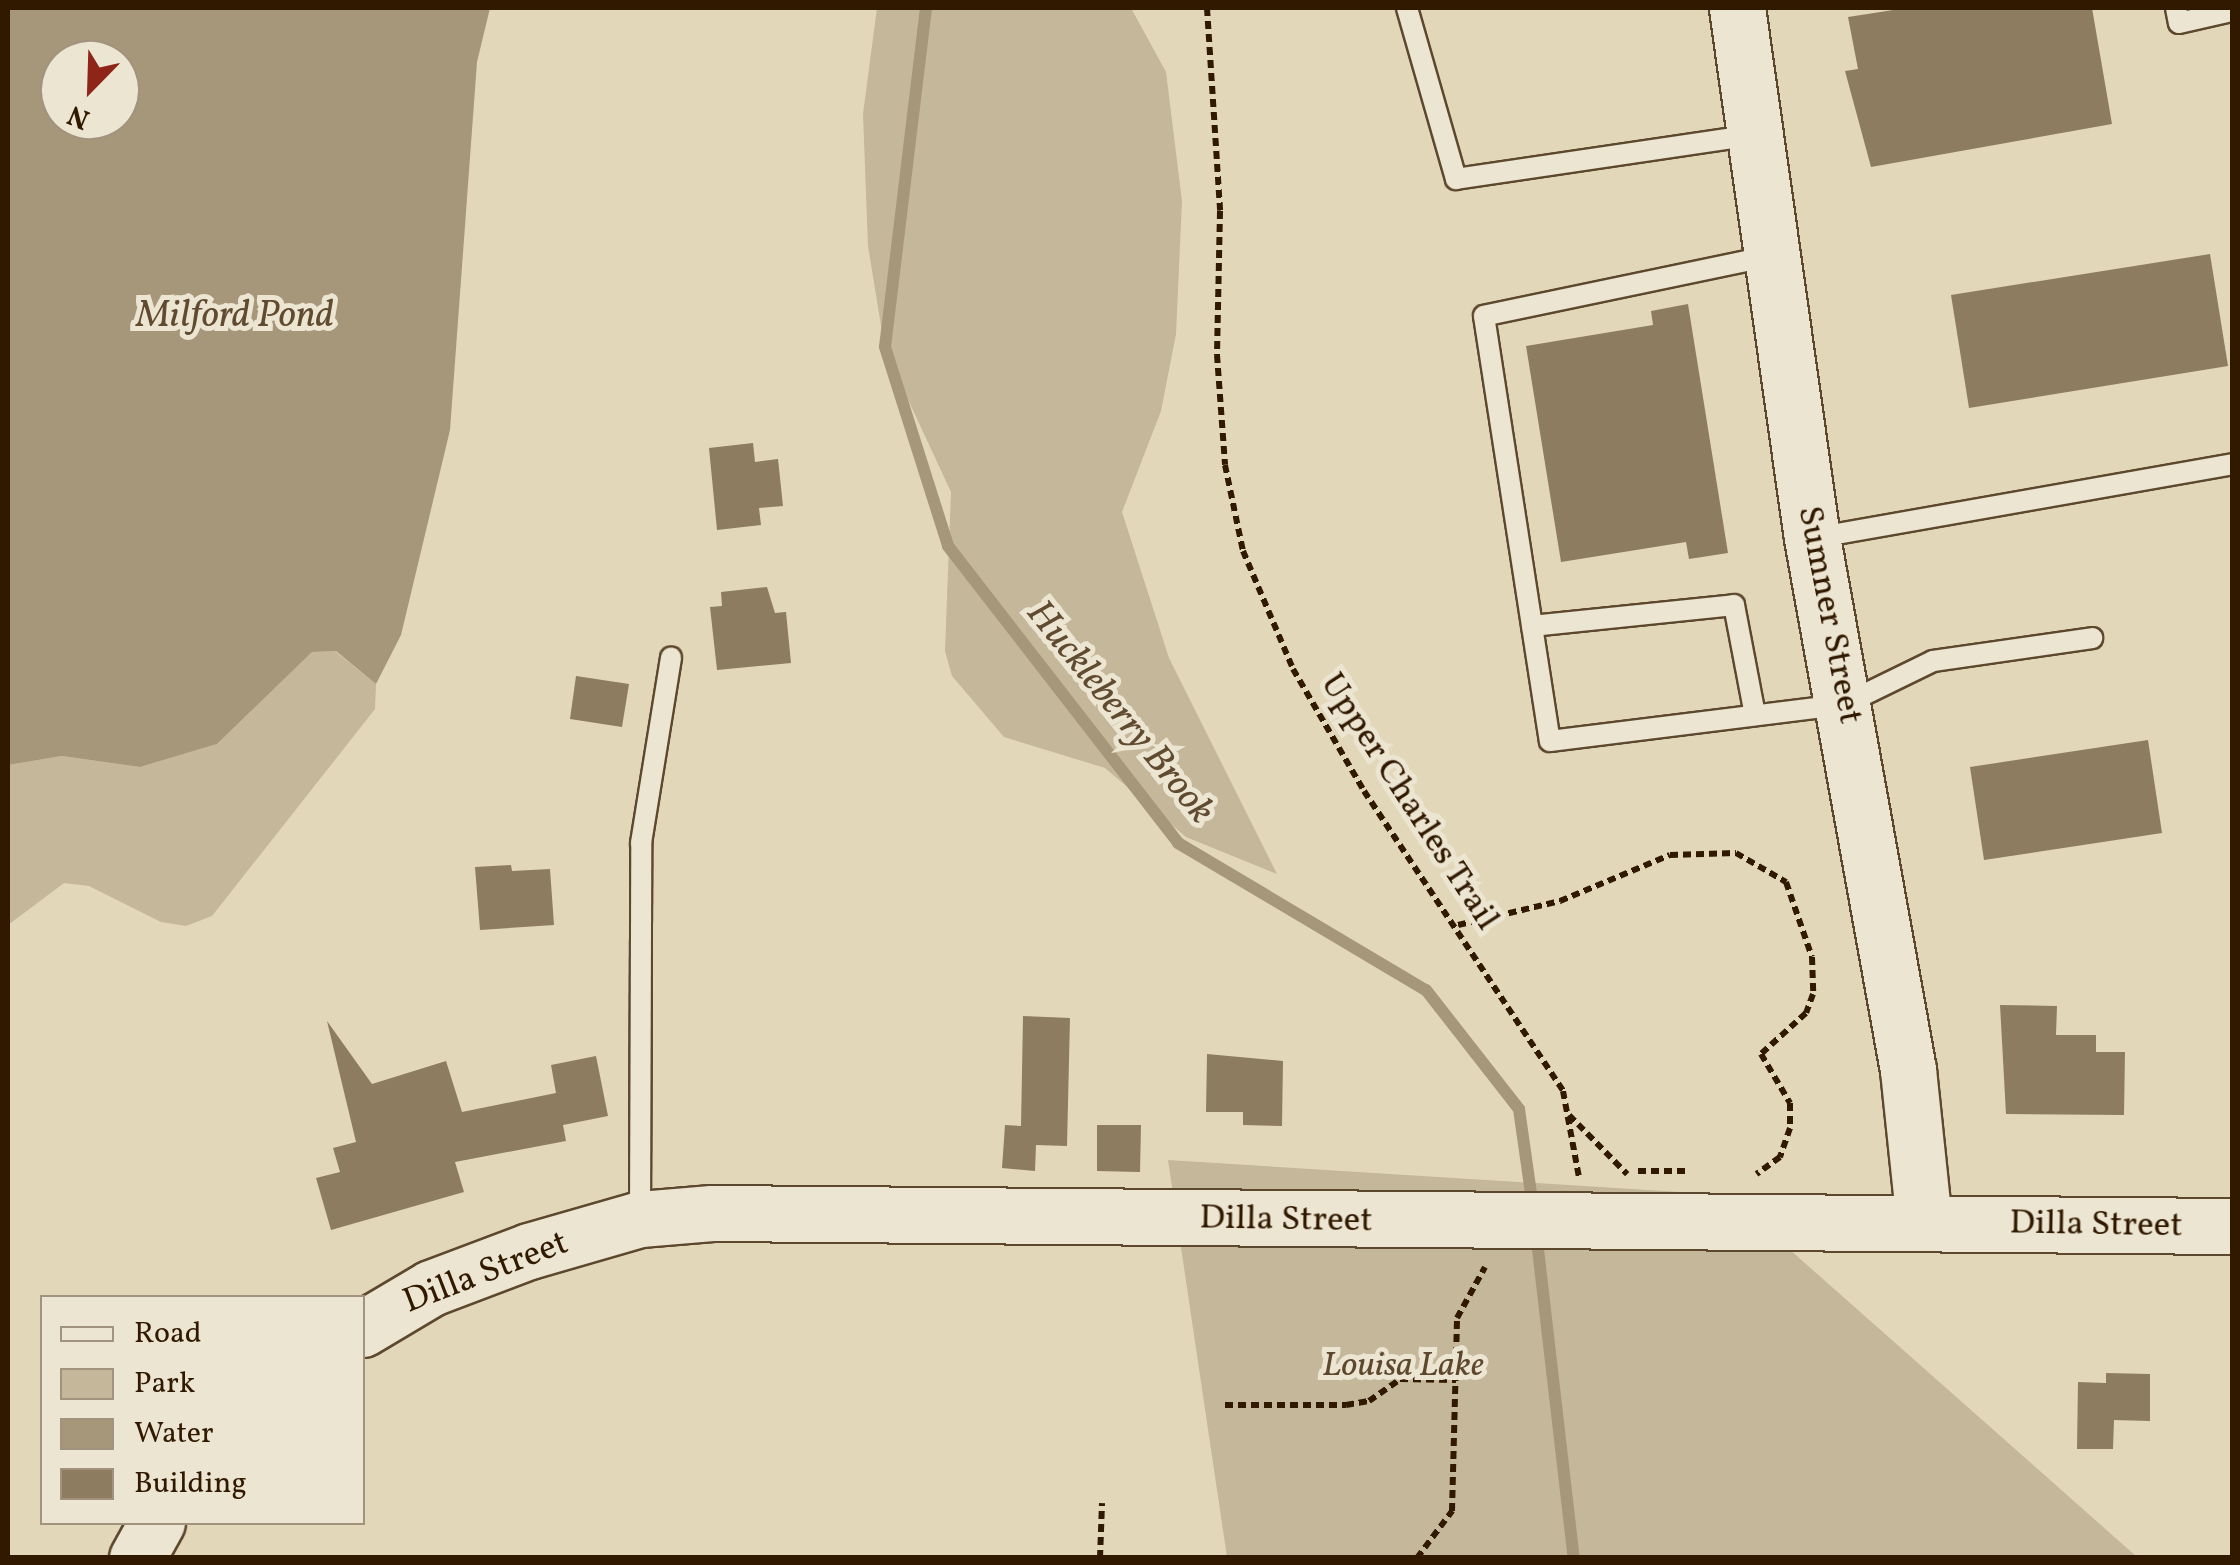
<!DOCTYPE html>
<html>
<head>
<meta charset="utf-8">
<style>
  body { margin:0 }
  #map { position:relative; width:2240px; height:1565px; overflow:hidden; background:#e2d7b9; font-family:Vollkorn,serif }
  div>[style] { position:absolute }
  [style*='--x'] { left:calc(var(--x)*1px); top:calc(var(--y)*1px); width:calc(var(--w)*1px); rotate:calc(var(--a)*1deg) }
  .green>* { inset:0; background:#c4b79a }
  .water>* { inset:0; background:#a6967a }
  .stream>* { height:12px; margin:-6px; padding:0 6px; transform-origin:6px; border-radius:6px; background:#a6967a }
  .building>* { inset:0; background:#8d7c60 }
  .path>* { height:6px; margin-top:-3px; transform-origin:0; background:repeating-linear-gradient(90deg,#311900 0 8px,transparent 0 13px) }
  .roads { filter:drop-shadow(2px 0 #5d482e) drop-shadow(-2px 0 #5d482e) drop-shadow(0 2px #5d482e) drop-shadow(0 -2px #5d482e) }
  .lane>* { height:20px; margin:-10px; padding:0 10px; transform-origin:10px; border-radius:10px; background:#ece5d2 }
  .secondary>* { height:55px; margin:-27.5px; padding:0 27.5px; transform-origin:27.5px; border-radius:27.5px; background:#ece5d2 }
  span { translate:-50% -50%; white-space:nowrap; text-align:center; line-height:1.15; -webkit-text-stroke:10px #ece5d2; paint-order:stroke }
  .street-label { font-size:35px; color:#311900 }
  .park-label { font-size:35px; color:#5d482e; font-style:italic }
  .water-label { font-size:38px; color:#604b31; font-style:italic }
  .frame { position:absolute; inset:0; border:10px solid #311900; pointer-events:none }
  .legend { position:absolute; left:40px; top:1295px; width:325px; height:230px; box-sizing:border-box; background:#ece5d2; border:2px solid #a1937e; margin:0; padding:12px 18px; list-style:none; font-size:30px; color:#311900 }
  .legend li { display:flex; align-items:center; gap:20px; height:50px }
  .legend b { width:50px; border:2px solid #a1937e }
  .north { position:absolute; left:40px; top:40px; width:100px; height:100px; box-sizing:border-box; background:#ece5d2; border:2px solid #a1937e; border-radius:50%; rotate:203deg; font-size:28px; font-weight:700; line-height:40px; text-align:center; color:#311900 }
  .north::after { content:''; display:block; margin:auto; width:35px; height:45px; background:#8f2418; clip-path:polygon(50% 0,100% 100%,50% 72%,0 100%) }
</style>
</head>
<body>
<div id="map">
  <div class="green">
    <i style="clip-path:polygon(877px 8px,1131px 8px,1166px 72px,1182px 201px,1176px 334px,1161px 411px,1122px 512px,1169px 658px,1277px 874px,1186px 837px,1105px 768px,1004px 737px,952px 676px,945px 651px,951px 492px,885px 350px,868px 246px,863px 114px)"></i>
    <i style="clip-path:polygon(335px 651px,376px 684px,375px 709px,212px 916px,186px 926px,161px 922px,89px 886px,64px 883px,8px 925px,8px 765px,62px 756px,140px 767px,217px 744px,312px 652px)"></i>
    <i style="clip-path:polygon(1168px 1160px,1728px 1195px,2137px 1557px,1227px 1557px)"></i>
  </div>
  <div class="water">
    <i style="clip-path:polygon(evenodd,8px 8px,490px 8px,477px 62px,450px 430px,401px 635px,376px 684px,336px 651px,312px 652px,217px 744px,140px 767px,62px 756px,8px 765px,8px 8px,60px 60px,120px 60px,120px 120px,60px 120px,60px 60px)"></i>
  </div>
  <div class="stream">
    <i style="--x:926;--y:8;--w:341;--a:96.9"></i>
    <i style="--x:885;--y:347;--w:209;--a:72.4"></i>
    <i style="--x:948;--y:546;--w:376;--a:52.2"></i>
    <i style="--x:1178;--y:843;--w:288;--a:30.7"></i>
    <i style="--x:1426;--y:990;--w:151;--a:52"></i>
    <i style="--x:1519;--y:1109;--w:99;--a:81.9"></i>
    <i style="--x:1536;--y:1232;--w:328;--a:83.4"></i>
  </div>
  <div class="building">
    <i style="clip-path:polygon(1906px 8px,2092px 8px,2112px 124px,1871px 167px,1845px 71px,1858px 69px,1848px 17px)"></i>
    <i style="clip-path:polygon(2210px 254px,2228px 366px,1969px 408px,1951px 295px)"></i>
    <i style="clip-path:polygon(1688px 304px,1728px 553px,1689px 559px,1686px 542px,1561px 562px,1526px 346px,1653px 325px,1651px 311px)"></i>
    <i style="clip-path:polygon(753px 443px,755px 462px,778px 459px,783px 506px,759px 508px,761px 525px,717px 530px,709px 448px)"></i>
    <i style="clip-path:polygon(767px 587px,775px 613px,786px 612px,791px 663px,717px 670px,710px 607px,722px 606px,721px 592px)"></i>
    <i style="clip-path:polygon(576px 676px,629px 684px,622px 727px,570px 719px)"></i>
    <i style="clip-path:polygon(2148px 740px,2162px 833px,1984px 860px,1970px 767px)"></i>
    <i style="clip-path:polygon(511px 865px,512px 871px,550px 869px,554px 925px,480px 930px,475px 867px)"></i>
    <i style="clip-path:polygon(2000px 1005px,2057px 1006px,2056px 1035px,2096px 1035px,2096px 1052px,2125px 1052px,2124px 1115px,2006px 1114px)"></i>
    <i style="clip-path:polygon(1023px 1016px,1070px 1018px,1067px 1146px,1036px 1145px,1035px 1171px,1002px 1168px,1005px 1125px,1021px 1126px)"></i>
    <i style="clip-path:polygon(327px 1021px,372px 1084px,446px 1061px,462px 1112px,556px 1093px,551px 1065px,596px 1056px,608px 1116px,563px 1125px,566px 1141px,455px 1162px,464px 1192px,331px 1230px,316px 1178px,340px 1172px,333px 1148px,356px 1142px)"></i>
    <i style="clip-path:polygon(1207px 1054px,1283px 1061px,1282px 1126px,1243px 1125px,1243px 1112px,1206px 1112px)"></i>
    <i style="clip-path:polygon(1097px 1125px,1141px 1125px,1140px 1172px,1097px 1171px)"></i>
    <i style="clip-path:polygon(2106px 1373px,2150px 1374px,2150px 1421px,2114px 1420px,2113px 1449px,2077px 1449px,2078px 1382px,2106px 1383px)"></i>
  </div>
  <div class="path">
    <i style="--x:1207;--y:8;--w:203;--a:86.3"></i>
    <i style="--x:1220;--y:211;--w:144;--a:91.2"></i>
    <i style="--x:1217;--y:355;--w:110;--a:85.8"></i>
    <i style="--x:1225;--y:465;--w:88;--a:78.2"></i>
    <i style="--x:1243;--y:551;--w:128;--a:67"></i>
    <i style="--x:1293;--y:669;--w:141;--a:59.8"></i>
    <i style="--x:1364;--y:791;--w:360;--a:56.4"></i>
    <i style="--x:1563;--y:1091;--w:87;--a:79.5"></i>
    <i style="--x:1458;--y:925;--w:105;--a:-13.2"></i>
    <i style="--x:1560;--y:901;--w:119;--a:-22.7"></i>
    <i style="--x:1670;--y:855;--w:66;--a:-1.7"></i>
    <i style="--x:1736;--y:853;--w:58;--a:30.1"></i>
    <i style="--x:1786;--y:882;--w:79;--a:70.9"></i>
    <i style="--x:1812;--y:957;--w:37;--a:88"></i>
    <i style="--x:1813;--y:994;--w:20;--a:110"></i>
    <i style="--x:1806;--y:1013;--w:61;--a:137.7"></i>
    <i style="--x:1761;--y:1054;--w:57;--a:59.4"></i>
    <i style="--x:1790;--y:1103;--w:25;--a:90"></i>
    <i style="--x:1790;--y:1128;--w:31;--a:109"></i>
    <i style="--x:1780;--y:1157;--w:29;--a:144"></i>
    <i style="--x:1569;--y:1115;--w:83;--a:45.5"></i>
    <i style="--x:1638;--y:1171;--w:47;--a:0"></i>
    <i style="--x:1225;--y:1405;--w:121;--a:0"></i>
    <i style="--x:1346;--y:1405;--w:23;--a:-10"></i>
    <i style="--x:1369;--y:1401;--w:38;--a:-35"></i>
    <i style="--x:1400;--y:1379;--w:56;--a:1"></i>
    <i style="--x:1100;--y:1558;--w:55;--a:-87.9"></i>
    <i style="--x:1417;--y:1558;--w:59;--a:-53.3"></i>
    <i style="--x:1452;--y:1511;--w:193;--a:-88.5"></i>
    <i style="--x:1457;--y:1318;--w:58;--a:-61.2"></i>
  </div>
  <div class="roads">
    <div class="lane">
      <i style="--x:1407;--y:8;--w:178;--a:74"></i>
      <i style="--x:1456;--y:179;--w:300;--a:-8.4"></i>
      <i style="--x:2176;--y:8;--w:15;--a:79"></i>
      <i style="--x:2179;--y:23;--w:54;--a:-12.8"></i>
      <i style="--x:1770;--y:256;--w:292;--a:168.2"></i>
      <i style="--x:1484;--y:316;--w:430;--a:81.2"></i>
      <i style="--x:1550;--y:741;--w:297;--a:-7.1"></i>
      <i style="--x:1845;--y:704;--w:98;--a:-26"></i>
      <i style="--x:1933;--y:661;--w:161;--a:-8.2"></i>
      <i style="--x:1814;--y:538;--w:424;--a:-10"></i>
      <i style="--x:1532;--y:626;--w:203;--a:-5.9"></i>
      <i style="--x:1734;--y:605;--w:112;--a:79.2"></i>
      <i style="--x:640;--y:1218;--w:375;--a:-89.8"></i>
      <i style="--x:641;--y:843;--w:188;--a:-80.8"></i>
    </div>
    <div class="secondary">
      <i style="--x:1737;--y:8;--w:535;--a:81.95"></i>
      <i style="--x:1812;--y:538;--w:541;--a:79.77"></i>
      <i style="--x:1908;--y:1070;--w:153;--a:84"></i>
      <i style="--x:362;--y:1329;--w:80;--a:-30.7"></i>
      <i style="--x:431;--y:1288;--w:105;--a:-20.7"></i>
      <i style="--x:529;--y:1251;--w:116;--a:-16.1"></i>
      <i style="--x:640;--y:1219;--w:72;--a:-4.8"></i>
      <i style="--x:712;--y:1213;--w:1520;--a:0.49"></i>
      <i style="--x:137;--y:1558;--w:41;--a:-60.9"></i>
    </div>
  </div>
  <div class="street-label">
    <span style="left:1829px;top:615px;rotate:79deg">Sumner Street</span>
    <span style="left:1409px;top:802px;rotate:57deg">Upper Charles Trail</span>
    <span style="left:1286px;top:1220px;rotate:1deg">Dilla Street</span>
    <span style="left:2096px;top:1225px;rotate:1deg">Dilla Street</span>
    <span style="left:486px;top:1273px;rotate:-21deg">Dilla Street</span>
  </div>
  <div class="park-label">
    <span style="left:1403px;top:1366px">Louisa Lake</span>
  </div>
  <div class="water-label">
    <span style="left:235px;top:317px">Milford Pond</span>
    <span style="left:1119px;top:713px;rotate:51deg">Huckleberry Brook</span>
  </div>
  <div class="frame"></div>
  <ul class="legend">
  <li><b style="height:12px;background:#ece5d2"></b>Road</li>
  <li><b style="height:28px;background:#c4b79a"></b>Park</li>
  <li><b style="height:28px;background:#a6967a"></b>Water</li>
  <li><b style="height:28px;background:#8d7c60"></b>Building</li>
  </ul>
  <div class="north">N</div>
</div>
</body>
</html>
